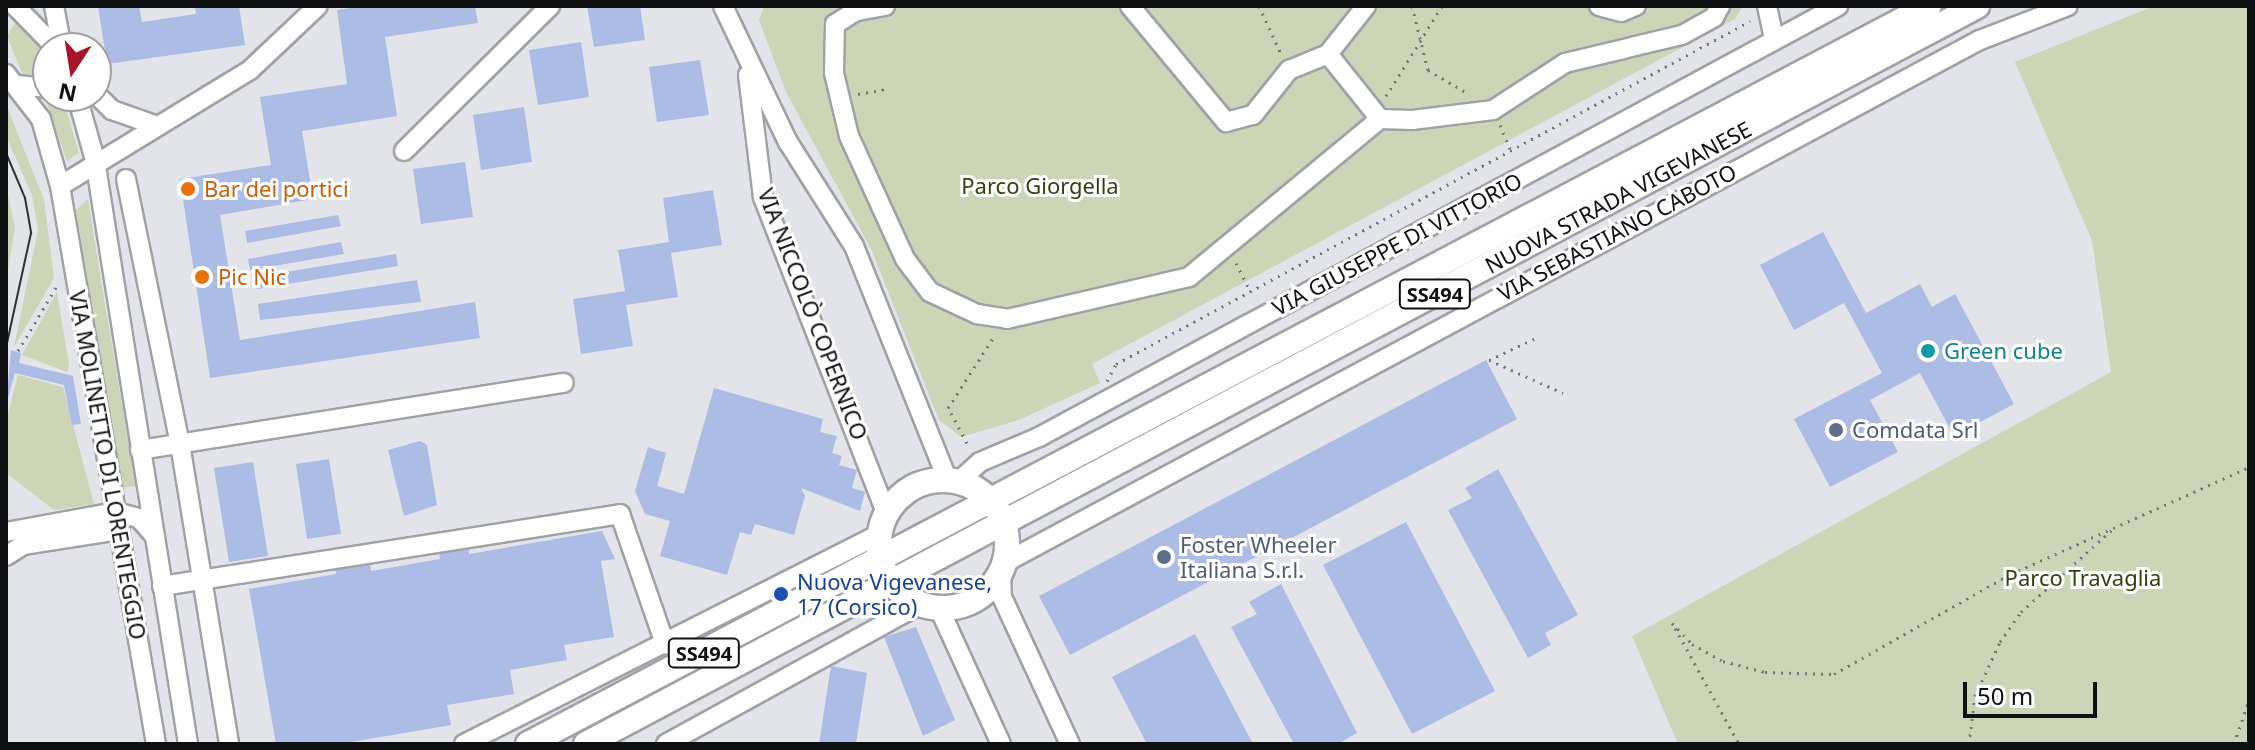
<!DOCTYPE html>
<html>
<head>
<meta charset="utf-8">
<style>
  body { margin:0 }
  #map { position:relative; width:2255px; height:750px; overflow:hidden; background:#e2e4e9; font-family:"Noto Sans",sans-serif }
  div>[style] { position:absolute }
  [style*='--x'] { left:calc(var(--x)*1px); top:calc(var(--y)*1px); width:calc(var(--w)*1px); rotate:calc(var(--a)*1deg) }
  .green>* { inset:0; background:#cdd5b8 }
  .building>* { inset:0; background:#acbce5 }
  .path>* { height:3px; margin-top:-1.5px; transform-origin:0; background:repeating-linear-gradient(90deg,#76777a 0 2px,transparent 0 8px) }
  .roads { filter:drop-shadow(2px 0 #9fa1a6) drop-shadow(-2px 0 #9fa1a6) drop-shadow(0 2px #9fa1a6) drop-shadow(0 -2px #9fa1a6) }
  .minor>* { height:18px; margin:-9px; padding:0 9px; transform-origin:9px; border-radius:9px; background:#fff }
  .major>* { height:24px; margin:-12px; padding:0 12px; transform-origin:12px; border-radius:12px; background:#fff }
  .major>.ring { margin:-12px; padding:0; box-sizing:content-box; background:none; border:24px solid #fff; border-radius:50% }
  .tram>* { height:2px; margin:-1px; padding:0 1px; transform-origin:1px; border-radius:1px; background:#303133 }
  .dots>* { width:22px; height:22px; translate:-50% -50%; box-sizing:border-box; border:4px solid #fff; border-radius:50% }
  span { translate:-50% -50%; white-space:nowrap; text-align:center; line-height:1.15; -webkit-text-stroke:6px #fff; paint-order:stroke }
  .shield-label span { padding:2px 6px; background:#fff; border:2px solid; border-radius:6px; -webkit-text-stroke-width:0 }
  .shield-label { font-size:20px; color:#0f1011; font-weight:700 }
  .park-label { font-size:22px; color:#353f0d }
  .food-label { font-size:22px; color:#c56008 }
  .left { translate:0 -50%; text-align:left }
  .street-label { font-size:22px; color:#0f1011 }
  .culture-label { font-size:22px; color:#0d838f }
  .service-label { font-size:22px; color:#4e5e75 }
  .transit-label { font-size:22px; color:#164399 }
  .frame { position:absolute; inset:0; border:8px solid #0f1011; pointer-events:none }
  .north { position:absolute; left:32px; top:32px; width:80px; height:80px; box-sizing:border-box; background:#fff; border:2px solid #9f9fa0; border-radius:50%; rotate:192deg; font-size:22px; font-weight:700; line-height:32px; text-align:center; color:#0f1011 }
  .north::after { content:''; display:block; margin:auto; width:28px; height:36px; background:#a91228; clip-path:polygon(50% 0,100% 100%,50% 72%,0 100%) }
  .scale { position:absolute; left:1963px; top:682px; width:134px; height:36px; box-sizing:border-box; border:4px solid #0f1011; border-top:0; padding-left:10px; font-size:24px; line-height:28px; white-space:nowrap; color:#0f1011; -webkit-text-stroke:6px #fff; paint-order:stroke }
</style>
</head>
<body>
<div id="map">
  <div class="green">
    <i style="clip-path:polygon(764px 6px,1743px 6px,1735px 19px,1092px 364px,1100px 383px,1019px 420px,961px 437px,939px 420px,872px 251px,786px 92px,759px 20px)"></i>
    <i style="clip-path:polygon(2154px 6px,2249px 6px,2249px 744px,1678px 744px,1632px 636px,2111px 372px,2092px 241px,2015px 62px)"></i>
    <i style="clip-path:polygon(15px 23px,43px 50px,48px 70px,43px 78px,22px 73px,7px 36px)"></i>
    <i style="clip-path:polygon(44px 95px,62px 96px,79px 153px,67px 161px)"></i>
    <i style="clip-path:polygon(6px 104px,44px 200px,54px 278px,14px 347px,38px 230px,32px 195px,6px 136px)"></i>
    <i style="clip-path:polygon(6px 187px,15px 227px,6px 282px)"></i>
    <i style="clip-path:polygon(88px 199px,102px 287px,136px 486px,122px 488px,76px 210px)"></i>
    <i style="clip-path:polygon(57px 292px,69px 364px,67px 372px,22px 355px)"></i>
    <i style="clip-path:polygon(18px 375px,63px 387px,94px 504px,54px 510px,6px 473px,6px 422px)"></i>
  </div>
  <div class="building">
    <i style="clip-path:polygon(98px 6px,139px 6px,142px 22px,196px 14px,195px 6px,239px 6px,245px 45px,107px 64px)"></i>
    <i style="clip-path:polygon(364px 6px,475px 6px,478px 23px,385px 37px,397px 116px,302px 131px,313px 199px,220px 215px,240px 340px,475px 302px,480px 338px,210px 378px,180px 179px,271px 165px,260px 97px,347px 84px,337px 10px)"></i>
    <i style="clip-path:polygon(587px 6px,640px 6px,645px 40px,594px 47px)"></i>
    <i style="clip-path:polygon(581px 42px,589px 97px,538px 105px,529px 50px)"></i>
    <i style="clip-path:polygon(700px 60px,709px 115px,657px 122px,649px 67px)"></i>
    <i style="clip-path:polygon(524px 107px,532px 162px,481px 170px,473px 115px)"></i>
    <i style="clip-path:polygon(465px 162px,473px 217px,421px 224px,413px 169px)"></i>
    <i style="clip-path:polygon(713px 190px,722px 245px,671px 253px,678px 297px,626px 305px,633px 346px,581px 354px,573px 299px,625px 291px,618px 250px,669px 242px,663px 198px)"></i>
    <i style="clip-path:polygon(338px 215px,341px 226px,247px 243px,245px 231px)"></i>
    <i style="clip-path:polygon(1823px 232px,1866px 313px,1920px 284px,1932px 307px,1955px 294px,2014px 404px,1954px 436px,1920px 373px,1870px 400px,1898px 452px,1830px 487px,1794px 419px,1882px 373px,1844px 303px,1794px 330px,1760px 265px)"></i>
    <i style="clip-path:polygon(341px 242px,344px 254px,250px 270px,248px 259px)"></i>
    <i style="clip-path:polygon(396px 254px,398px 266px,257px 289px,255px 277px)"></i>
    <i style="clip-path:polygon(417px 280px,421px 302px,260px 320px,258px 304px)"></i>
    <i style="clip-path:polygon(11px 350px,21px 353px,19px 363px,73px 376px,81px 424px,72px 425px,64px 385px,15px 373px,6px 405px)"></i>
    <i style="clip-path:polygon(1486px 360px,1517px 419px,1070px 655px,1039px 596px)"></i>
    <i style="clip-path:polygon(714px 388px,823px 419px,820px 432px,837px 436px,832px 453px,842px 456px,839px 465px,857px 470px,852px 488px,865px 492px,860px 511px,801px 488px,805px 496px,794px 535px,755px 524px,751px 535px,740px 532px,727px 575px,660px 556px,670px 521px,645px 514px,635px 491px,648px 447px,666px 453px,657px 486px,684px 494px)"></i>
    <i style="clip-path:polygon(420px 441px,427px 445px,437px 505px,404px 516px,388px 450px)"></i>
    <i style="clip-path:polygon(329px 459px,341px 534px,307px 539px,296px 464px)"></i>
    <i style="clip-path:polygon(253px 462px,268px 556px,229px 562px,214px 468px)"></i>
    <i style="clip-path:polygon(1498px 469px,1578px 615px,1545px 633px,1551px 645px,1528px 658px,1448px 510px,1472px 498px,1465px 488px)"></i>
    <i style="clip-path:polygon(1406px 522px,1495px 691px,1412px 734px,1323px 565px)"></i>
    <i style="clip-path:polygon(602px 531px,615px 559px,601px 561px,614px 637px,564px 645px,567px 660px,510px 670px,514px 694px,447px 705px,451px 725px,340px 744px,276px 744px,249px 589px,336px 574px,334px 563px,369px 557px,371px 571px,440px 559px,438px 543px,467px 538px,469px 554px)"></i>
    <i style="clip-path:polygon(1281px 584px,1357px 733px,1338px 744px,1294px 744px,1231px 627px,1257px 614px,1249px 602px)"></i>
    <i style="clip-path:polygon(916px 627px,955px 720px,923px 736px,884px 637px)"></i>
    <i style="clip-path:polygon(1195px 634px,1253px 744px,1147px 744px,1112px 677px)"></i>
    <i style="clip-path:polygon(831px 666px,867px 673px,856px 744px,819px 744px)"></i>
  </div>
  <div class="path">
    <i style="--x:1259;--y:6;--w:55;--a:65.3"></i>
    <i style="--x:1412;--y:6;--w:66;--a:76"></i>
    <i style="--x:1428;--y:70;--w:48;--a:30.3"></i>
    <i style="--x:858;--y:94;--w:28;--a:-10"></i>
    <i style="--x:1386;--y:96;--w:106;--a:-58.1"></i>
    <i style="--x:1500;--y:125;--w:28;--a:67"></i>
    <i style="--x:1236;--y:263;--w:31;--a:63"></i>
    <i style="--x:18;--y:351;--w:78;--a:-59.2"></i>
    <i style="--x:6;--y:357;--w:8;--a:14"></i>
    <i style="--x:1489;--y:360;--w:81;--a:24"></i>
    <i style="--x:1489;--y:360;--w:52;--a:-25.1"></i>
    <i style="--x:1107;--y:381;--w:19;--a:-62"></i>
    <i style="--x:1116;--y:364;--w:721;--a:-28.41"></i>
    <i style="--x:967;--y:443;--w:40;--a:-118"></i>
    <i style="--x:948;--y:408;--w:87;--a:-57.2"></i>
    <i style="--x:1672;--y:623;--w:29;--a:46"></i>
    <i style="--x:1692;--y:644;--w:35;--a:29"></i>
    <i style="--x:1723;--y:661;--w:43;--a:14.7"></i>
    <i style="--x:1765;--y:672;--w:69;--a:1.7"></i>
    <i style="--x:1834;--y:674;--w:203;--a:-29.5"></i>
    <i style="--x:2011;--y:574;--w:261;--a:-24.2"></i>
    <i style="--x:1675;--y:628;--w:132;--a:61.1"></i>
    <i style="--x:1969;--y:744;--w:48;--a:-82.9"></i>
    <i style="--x:1975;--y:696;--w:60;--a:-65.2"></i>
    <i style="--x:2000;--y:642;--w:37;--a:-55"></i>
    <i style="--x:2021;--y:612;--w:125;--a:-42.1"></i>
    <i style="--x:2234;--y:744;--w:46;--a:-71.2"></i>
  </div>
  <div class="roads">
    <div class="minor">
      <i style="--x:15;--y:6;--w:59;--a:45.7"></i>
      <i style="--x:54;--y:6;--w:43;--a:79.2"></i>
      <i style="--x:723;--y:6;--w:151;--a:64.5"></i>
      <i style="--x:788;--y:142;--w:123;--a:57.6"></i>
      <i style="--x:854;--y:246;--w:251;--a:68.2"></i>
      <i style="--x:885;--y:6;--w:29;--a:170"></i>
      <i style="--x:856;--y:11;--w:25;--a:148"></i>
      <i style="--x:835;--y:24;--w:49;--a:91.2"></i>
      <i style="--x:834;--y:73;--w:65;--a:76.6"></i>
      <i style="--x:849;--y:136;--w:135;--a:65.5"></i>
      <i style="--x:905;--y:259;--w:41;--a:52.9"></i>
      <i style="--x:930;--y:292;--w:52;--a:25.1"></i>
      <i style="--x:977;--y:314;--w:30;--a:9"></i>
      <i style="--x:1007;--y:319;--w:187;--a:-13"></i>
      <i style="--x:1189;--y:277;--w:248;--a:-39.6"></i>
      <i style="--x:1130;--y:6;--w:151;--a:50.4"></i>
      <i style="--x:1226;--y:122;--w:28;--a:-15"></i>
      <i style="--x:1253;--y:115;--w:58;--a:-51.3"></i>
      <i style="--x:1289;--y:70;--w:42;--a:-22.3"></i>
      <i style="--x:1366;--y:6;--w:61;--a:128.4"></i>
      <i style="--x:1328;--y:54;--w:83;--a:51.3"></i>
      <i style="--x:1380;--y:119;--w:32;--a:2"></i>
      <i style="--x:1412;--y:120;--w:82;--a:-7"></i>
      <i style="--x:1493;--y:110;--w:86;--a:-33.1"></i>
      <i style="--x:1565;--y:63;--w:120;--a:-13.5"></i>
      <i style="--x:1682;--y:35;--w:37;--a:-29"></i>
      <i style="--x:1714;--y:17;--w:13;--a:-61"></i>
      <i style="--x:1599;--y:6;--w:23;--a:15"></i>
      <i style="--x:1621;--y:12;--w:16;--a:-22"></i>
      <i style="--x:1767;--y:6;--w:35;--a:78"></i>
      <i style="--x:6;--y:74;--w:57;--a:52.1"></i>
      <i style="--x:41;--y:119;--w:70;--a:74.2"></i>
      <i style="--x:60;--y:186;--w:566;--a:80.24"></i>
      <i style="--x:748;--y:75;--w:123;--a:83"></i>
      <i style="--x:763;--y:197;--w:339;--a:68.7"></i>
      <i style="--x:18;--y:85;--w:30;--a:6"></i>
      <i style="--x:96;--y:94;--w:23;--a:45"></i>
      <i style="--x:112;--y:110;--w:46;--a:19.2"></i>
      <i style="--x:77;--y:96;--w:66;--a:74.3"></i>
      <i style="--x:95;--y:160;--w:591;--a:80.95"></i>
      <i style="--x:404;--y:151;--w:206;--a:-44.8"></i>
      <i style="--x:126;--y:179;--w:270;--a:78.5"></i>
      <i style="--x:180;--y:444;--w:304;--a:80.7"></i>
      <i style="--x:60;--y:186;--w:223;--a:-31.4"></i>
      <i style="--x:250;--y:70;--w:93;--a:-43.3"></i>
      <i style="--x:140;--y:450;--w:429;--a:-9"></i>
      <i style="--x:959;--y:481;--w:28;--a:-42"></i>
      <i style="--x:980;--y:462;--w:64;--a:-23"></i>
      <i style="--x:1039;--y:437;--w:908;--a:-28.34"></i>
      <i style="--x:6;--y:532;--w:112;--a:-10.3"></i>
      <i style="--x:116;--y:512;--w:24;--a:15"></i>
      <i style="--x:139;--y:518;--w:21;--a:49"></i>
      <i style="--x:6;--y:556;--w:20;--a:-33"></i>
      <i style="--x:23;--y:545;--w:97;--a:-8.9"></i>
      <i style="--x:1004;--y:563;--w:1107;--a:-28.19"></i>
      <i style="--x:1980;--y:40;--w:94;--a:-21.1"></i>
      <i style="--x:1001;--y:572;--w:25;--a:88"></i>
      <i style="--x:1002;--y:597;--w:162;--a:65.2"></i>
      <i style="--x:162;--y:586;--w:464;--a:-8.9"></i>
      <i style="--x:620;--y:514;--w:138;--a:70.9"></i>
      <i style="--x:939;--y:608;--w:149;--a:65.5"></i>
      <i style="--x:464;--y:744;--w:465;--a:-26.8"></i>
      <i style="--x:666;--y:744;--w:291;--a:-28.8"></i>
    </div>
    <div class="major">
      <i class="ring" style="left:879px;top:480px;width:104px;height:104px"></i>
      <i style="--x:528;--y:744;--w:1583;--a:-27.78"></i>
      <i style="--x:586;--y:744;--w:1575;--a:-27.95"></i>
    </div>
  </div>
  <div class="tram">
    <i style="--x:6;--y:153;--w:49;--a:67.1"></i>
    <i style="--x:25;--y:198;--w:36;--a:80"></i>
    <i style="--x:31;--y:233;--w:118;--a:102.3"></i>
  </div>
  <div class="dots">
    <i style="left:188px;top:189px;background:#e8710a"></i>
    <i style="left:202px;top:277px;background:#e8710a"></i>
    <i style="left:1928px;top:351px;background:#0f9aa8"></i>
    <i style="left:1836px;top:430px;background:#5c6f8a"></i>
    <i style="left:1164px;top:557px;background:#5c6f8a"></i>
    <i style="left:781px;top:594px;background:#1a4fb4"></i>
  </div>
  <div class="shield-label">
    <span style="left:1435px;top:294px">SS494</span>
    <span style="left:704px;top:653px">SS494</span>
  </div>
  <div class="park-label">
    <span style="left:1040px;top:186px">Parco Giorgella</span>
    <span style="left:2083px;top:578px">Parco Travaglia</span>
  </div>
  <div class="food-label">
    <span class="left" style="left:204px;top:189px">Bar dei portici</span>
    <span class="left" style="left:218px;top:277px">Pic Nic</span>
  </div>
  <div class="street-label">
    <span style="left:1618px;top:197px;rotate:-28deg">NUOVA STRADA VIGEVANESE</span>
    <span style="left:1617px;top:232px;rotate:-28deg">VIA SEBASTIANO CABOTO</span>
    <span style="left:1397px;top:244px;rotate:-28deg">VIA GIUSEPPE DI VITTORIO</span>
    <span style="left:813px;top:314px;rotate:69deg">VIA NICCOLÒ COPERNICO</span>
    <span style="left:108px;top:465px;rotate:80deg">VIA MOLINETTO DI LORENTEGGIO</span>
  </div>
  <div class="culture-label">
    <span class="left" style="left:1944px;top:351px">Green cube</span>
  </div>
  <div class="service-label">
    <span class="left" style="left:1852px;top:430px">Comdata Srl</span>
    <span class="left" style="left:1180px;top:557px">Foster Wheeler<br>Italiana S.r.l.</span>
  </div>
  <div class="transit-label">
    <span class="left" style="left:797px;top:594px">Nuova Vigevanese,<br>17 (Corsico)</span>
  </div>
  <div class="frame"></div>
  <div class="north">N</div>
  <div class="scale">50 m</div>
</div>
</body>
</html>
